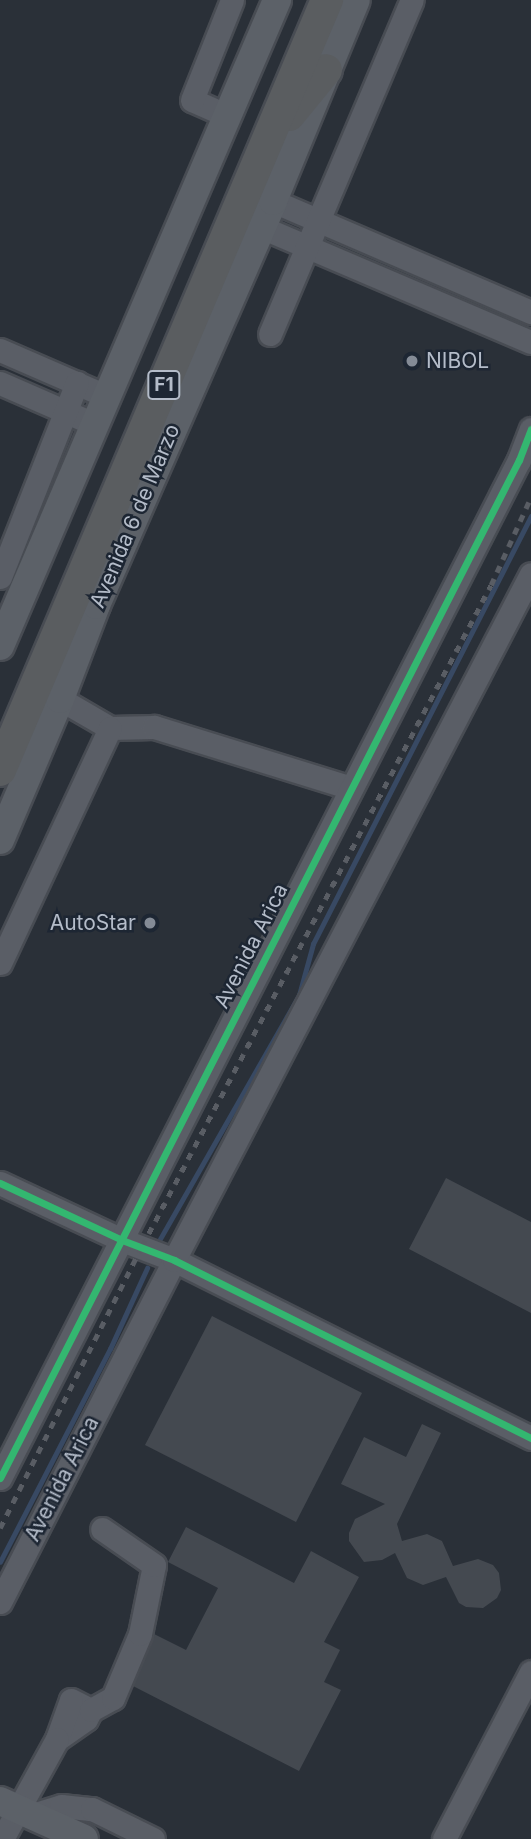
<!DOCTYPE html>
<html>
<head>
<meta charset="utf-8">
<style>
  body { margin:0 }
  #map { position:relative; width:531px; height:1839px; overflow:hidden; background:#2a3038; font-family:Inter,sans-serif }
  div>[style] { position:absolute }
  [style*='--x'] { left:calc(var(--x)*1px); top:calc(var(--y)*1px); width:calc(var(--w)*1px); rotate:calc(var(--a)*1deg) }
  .stream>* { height:4.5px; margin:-2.25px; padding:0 2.25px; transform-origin:2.25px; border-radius:2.25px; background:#384963 }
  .building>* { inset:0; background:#444950 }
  .roads { filter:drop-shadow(2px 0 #484c53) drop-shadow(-2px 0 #484c53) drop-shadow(0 2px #484c53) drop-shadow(0 -2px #484c53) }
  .minor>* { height:23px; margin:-11.5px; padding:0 11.5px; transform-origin:11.5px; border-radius:11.5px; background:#5a5e66 }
  .major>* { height:28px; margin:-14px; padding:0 14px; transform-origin:14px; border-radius:14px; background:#5c6168 }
  .highway>* { height:32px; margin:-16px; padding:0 16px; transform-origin:16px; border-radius:16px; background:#5a5d60 }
  .rail>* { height:4.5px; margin-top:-2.25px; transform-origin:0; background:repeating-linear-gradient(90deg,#595d64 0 7px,transparent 0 14px) }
  .cycleway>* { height:7px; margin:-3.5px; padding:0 3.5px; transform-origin:3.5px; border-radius:3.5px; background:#33b770 }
  .dots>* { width:19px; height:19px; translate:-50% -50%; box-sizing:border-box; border:4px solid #1d2633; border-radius:50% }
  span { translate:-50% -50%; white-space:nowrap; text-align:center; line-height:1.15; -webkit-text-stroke:5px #1d2633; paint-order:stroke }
  .shield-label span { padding:2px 5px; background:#1d2633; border:2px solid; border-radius:5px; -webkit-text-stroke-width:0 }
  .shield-label { font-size:19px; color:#b4bcc9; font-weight:700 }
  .poi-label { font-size:21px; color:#b4bcc9 }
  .left { translate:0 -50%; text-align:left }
  .right { translate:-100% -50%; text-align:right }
  .street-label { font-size:21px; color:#b4bcc9 }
</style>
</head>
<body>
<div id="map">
  <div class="stream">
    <i style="--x:160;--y:1239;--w:281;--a:-60.3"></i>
    <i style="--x:299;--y:995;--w:53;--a:-74.6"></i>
    <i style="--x:313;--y:944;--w:480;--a:-63"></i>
    <i style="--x:0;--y:1562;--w:240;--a:-62.7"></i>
    <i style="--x:110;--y:1349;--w:89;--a:-65.4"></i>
  </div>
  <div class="building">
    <i style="clip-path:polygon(446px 1178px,531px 1222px,531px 1313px,409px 1249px)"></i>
    <i style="clip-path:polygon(212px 1316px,362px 1393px,296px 1522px,145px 1445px)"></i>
    <i style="clip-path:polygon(422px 1424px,441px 1433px,397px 1524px,402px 1541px,427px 1534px,442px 1541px,453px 1566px,478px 1559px,493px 1565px,499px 1573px,501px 1590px,497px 1598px,483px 1608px,466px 1607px,459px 1603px,446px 1577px,423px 1585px,407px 1578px,395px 1553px,382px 1560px,364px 1562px,349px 1541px,349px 1533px,355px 1519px,385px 1504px,341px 1484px,364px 1437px,406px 1457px)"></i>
    <i style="clip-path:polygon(186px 1527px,294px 1583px,311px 1551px,359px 1577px,324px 1642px,340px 1650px,324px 1682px,341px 1690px,299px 1771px,133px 1686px,154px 1634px,186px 1650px,218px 1588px,168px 1562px)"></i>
  </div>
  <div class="roads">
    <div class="minor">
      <i style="--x:228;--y:116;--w:39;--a:-156"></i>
      <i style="--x:192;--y:100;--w:108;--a:-68.2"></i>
      <i style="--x:273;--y:201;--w:281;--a:23.3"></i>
      <i style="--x:261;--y:227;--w:293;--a:23.1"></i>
      <i style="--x:270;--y:334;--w:363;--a:-67"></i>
      <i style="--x:0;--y:350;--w:118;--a:23.5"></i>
      <i style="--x:0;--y:383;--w:105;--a:23.6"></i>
      <i style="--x:0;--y:577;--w:209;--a:-68.4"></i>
      <i style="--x:60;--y:699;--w:58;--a:30.1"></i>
      <i style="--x:110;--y:728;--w:44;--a:-1.3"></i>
      <i style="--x:154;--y:727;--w:206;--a:17.2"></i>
      <i style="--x:0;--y:963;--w:259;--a:-64.9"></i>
      <i style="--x:0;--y:1183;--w:135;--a:25"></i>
      <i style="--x:122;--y:1240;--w:56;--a:21"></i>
      <i style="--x:174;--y:1260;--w:399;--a:26.5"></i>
      <i style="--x:0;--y:1478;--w:1143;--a:-62.99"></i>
      <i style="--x:519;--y:460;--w:33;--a:-69"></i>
      <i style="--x:0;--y:1602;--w:384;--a:-63"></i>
      <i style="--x:174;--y:1260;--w:773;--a:-62.51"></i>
      <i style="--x:71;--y:1700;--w:22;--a:27"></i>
      <i style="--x:91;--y:1710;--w:10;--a:119"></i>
      <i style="--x:86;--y:1719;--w:35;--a:145"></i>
      <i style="--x:57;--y:1739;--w:41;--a:-70.3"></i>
      <i style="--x:91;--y:1710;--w:25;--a:-29"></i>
      <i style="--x:113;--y:1698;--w:69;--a:-67.1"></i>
      <i style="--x:140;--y:1634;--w:70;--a:-78.5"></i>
      <i style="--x:154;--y:1565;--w:63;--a:-145.3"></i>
      <i style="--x:29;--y:1816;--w:34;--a:-17"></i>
      <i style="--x:61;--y:1806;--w:31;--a:6"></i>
      <i style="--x:92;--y:1809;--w:68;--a:26.2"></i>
      <i style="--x:2;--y:1839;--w:114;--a:-61.2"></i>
      <i style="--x:444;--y:1839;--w:188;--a:-62.5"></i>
    </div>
    <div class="major">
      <i style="--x:0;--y:646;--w:703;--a:-66.79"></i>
      <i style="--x:0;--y:840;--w:153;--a:-66.9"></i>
      <i style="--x:60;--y:699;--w:101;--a:-69"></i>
      <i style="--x:96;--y:605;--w:441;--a:-66.3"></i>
      <i style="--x:273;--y:201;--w:217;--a:-67.6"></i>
      <i style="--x:0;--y:1801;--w:92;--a:24.3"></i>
    </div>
    <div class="highway">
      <i style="--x:289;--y:115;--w:58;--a:-50.6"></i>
      <i style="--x:0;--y:770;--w:837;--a:-66.99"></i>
    </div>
  </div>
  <div class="rail">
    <i style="--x:0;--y:1528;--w:316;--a:-63.3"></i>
    <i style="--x:142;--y:1246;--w:747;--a:-62.17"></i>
    <i style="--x:491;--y:585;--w:97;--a:-65.6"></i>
  </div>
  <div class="cycleway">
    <i style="--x:0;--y:1183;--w:135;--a:25"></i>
    <i style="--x:122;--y:1240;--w:56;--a:21"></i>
    <i style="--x:174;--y:1260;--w:399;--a:26.5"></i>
    <i style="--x:0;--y:1478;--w:1143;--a:-62.99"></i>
    <i style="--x:519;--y:460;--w:33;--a:-69"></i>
  </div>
  <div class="dots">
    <i style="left:412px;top:361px;background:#848b96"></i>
    <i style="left:150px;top:923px;background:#848b96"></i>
  </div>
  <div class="shield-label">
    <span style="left:164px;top:385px">F1</span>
  </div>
  <div class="poi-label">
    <span class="left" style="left:426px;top:361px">NIBOL</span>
    <span class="right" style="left:136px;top:923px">AutoStar</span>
  </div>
  <div class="street-label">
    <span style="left:135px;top:516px;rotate:-67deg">Avenida 6 de Marzo</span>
    <span style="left:251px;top:946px;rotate:-63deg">Avenida Arica</span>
    <span style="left:62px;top:1479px;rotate:-63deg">Avenida Arica</span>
  </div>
</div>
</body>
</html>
